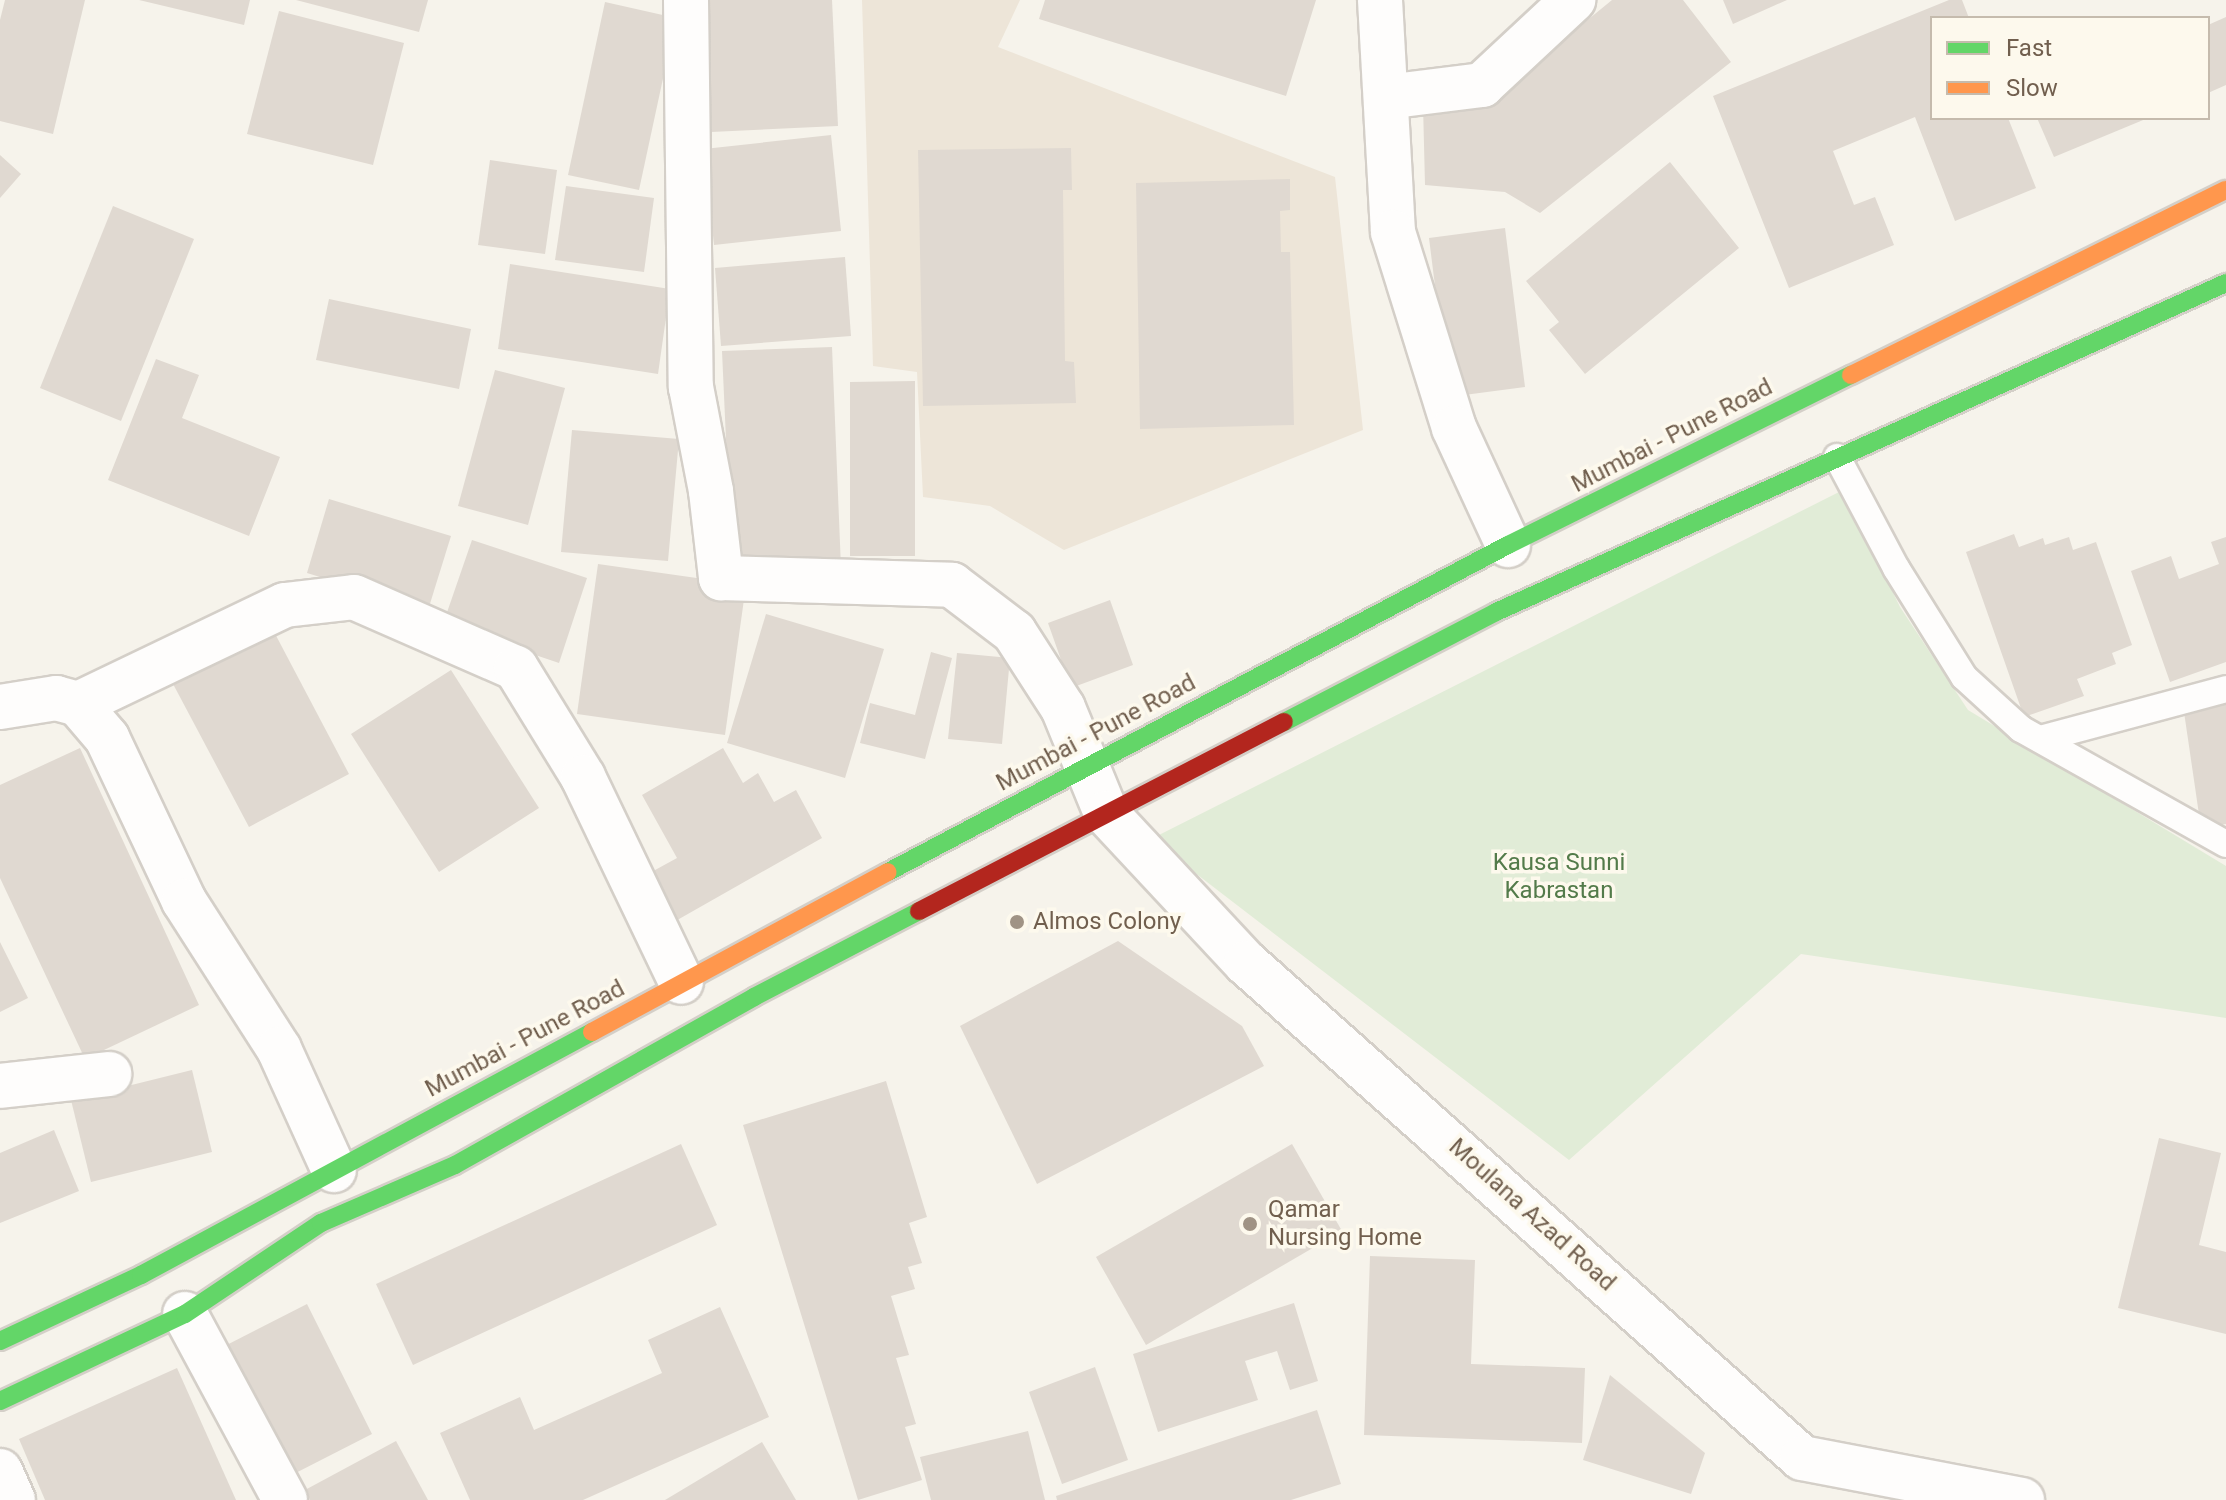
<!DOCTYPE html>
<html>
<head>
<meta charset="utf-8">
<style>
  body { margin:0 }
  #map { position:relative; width:2226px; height:1500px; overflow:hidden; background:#f6f3eb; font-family:Roboto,sans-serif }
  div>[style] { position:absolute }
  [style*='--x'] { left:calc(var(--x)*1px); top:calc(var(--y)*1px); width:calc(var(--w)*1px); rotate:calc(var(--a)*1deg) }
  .residential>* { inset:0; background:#ede5d8 }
  .green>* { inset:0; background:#e1ecd7 }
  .building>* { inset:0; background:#e0d9d1 }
  .roads { filter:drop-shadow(2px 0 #d4cfc8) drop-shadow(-2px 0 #d4cfc8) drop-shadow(0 2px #d4cfc8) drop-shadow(0 -2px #d4cfc8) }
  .lane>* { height:26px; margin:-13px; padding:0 13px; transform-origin:13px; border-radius:13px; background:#fefdfc }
  .street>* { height:44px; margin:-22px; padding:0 22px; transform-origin:22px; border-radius:22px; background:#fefdfc }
  .fast>* { height:18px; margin:-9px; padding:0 9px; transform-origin:9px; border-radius:9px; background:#63d668 }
  .slow>* { height:18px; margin:-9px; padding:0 9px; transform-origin:9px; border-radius:9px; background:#ff974d }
  .jam>* { height:18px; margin:-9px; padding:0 9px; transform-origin:9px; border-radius:9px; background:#b3261e }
  .dots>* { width:22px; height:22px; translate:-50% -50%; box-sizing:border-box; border:4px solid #fdf9ed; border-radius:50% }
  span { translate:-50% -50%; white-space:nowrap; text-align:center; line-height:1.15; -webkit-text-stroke:7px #fdf9ed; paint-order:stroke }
  .street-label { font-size:24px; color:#715f4e }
  .park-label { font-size:24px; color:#537b4a }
  .poi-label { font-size:24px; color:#715f4e }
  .left { translate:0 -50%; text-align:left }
  .legend { position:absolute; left:1930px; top:16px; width:280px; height:104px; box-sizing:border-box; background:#fdf9ed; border:2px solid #c5bbad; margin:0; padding:10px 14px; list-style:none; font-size:24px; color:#715f4e }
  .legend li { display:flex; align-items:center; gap:16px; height:40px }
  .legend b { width:40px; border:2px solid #c5bbad }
</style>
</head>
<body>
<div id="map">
  <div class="residential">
    <i style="clip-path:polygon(862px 0,1020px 0,998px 47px,1335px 177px,1363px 430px,1064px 550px,990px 506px,923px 497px,917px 372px,873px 366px)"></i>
  </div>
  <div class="green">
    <i style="clip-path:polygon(1843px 490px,1900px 607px,1968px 710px,2226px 866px,2226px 1018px,1801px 954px,1569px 1160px,1151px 839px)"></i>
  </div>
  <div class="building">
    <i style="clip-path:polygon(5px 0,85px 0,53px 134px,0 121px,0 20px)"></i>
    <i style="clip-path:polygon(139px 0,250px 0,244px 25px)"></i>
    <i style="clip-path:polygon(296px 0,428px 0,419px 32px)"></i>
    <i style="clip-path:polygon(705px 0,832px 0,838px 126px,711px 132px)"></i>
    <i style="clip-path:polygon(1045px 0,1316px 0,1286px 96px,1039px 19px)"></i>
    <i style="clip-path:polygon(1612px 0,1683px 0,1731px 62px,1540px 213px,1505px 192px,1425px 185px,1423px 105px,1481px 107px)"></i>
    <i style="clip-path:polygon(1723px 0,1787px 0,1733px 24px)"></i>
    <i style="clip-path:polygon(1949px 0,1962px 0,1969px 18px,1932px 18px,1932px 118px,2008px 118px,2036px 188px,1955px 221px,1915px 117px,1833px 151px,1854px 205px,1875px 197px,1894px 245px,1789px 288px,1713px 96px)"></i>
    <i style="clip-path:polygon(605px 2px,676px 18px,639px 190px,568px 175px)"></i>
    <i style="clip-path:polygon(279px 11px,404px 43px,373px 165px,247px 134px)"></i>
    <i style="clip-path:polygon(2226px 17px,2226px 85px,2208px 93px,2208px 25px)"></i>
    <i style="clip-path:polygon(2037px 118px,2148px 118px,2054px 157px)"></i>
    <i style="clip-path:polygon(831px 135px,841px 231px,714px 245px,704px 149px)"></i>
    <i style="clip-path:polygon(1071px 148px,1072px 190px,1063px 190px,1065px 361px,1074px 362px,1076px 403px,923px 406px,918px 150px)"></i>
    <i style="clip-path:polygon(0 155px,21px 174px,0 198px)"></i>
    <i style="clip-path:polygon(490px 160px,557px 170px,545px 254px,478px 245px)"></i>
    <i style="clip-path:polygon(1670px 162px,1739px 248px,1585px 374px,1549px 330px,1559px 322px,1526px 281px)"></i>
    <i style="clip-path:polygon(1290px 179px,1290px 210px,1280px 211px,1281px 252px,1290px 252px,1294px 425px,1140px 429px,1136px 183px)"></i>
    <i style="clip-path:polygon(566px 186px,654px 198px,644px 272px,555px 260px)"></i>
    <i style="clip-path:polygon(113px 206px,194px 239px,121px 421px,40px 388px)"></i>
    <i style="clip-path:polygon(1505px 228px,1525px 387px,1449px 397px,1429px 238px)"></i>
    <i style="clip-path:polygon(845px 257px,851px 336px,721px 346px,715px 268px)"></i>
    <i style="clip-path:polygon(510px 264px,670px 289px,658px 374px,498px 349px)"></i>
    <i style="clip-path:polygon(329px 299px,471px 329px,459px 389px,316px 360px)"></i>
    <i style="clip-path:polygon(832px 347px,841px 568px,732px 572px,722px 351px)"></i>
    <i style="clip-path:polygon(156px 359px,199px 375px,182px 418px,280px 457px,249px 536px,108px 480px)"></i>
    <i style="clip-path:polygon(495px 370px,565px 388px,528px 525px,458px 506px)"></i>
    <i style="clip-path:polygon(915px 381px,915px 556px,850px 556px,850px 382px)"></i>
    <i style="clip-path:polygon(572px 430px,679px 439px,668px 561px,561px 552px)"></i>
    <i style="clip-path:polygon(329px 499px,451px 536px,428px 610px,307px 573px)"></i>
    <i style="clip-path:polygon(2014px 534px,2019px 547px,2043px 538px,2045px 545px,2069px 537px,2073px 550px,2096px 542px,2132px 645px,2112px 653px,2116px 664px,2077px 679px,2084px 696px,2024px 717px,1966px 552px)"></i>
    <i style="clip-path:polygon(2226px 537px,2226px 662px,2170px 682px,2131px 571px,2171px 556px,2179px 579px,2219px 564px,2211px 542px)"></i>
    <i style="clip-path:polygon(472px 540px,587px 578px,559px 663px,443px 624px)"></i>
    <i style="clip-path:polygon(598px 564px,746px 585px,725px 735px,577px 714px)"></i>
    <i style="clip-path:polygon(1110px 600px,1133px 665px,1071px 688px,1048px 623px)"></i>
    <i style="clip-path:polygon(766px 614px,884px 649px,845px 778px,727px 743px)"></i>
    <i style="clip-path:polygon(272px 628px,349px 774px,249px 827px,172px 682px)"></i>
    <i style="clip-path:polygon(931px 652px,952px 658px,925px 759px,860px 743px,870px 703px,915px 715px)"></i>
    <i style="clip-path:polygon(957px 653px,1010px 658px,1002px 744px,948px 739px)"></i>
    <i style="clip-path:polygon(451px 670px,539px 808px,439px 872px,351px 734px)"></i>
    <i style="clip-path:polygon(2226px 698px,2226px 824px,2201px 828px,2183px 705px)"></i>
    <i style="clip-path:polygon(80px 748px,199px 1005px,85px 1059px,0 878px,0 785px)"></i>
    <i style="clip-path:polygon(723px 748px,743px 783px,758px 773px,774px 802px,796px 790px,822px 838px,672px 923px,646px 875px,677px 858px,642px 795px)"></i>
    <i style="clip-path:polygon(1118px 941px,1242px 1026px,1264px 1066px,1037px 1184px,960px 1026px)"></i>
    <i style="clip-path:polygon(0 942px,28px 998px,0 1012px)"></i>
    <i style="clip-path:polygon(192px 1070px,212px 1152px,91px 1182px,71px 1100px)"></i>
    <i style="clip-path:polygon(886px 1081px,927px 1217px,909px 1223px,922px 1263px,908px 1267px,915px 1289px,891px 1296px,909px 1355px,896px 1358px,916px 1424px,905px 1427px,922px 1480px,858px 1500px,743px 1125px)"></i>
    <i style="clip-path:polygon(54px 1130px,79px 1191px,0 1223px,0 1153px)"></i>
    <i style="clip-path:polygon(2159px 1138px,2221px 1153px,2199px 1245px,2226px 1252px,2226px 1334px,2118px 1308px)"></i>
    <i style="clip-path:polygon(681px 1144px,717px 1225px,413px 1365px,376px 1284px)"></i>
    <i style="clip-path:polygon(1292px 1144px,1342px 1231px,1146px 1345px,1096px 1257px)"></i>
    <i style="clip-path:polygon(1370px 1256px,1475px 1260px,1471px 1364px,1585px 1368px,1582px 1443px,1364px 1435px)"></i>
    <i style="clip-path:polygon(1294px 1303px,1318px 1381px,1290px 1390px,1277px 1351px,1245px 1361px,1258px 1400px,1158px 1432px,1133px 1354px)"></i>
    <i style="clip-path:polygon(307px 1304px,372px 1434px,278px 1482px,213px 1352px)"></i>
    <i style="clip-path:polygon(720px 1307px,769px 1417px,583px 1500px,470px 1500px,440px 1433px,520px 1397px,534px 1430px,662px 1373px,648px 1340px)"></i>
    <i style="clip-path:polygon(1095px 1367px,1128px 1460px,1062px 1484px,1029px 1392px)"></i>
    <i style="clip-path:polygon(177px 1368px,236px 1500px,45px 1500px,19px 1439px)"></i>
    <i style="clip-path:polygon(1610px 1375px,1705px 1453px,1691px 1494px,1583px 1460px)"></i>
    <i style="clip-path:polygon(1317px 1410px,1341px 1484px,1291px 1500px,1057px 1500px,1056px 1496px)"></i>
    <i style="clip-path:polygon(1028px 1431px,1045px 1500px,931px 1500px,920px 1457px)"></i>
    <i style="clip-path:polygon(396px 1441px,428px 1500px,310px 1500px,305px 1490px)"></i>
    <i style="clip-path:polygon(762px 1442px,796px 1500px,665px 1500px)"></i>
  </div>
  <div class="roads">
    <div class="lane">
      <i style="--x:1837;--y:457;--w:126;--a:62"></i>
      <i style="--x:1896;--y:568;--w:128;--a:58"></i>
      <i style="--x:1964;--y:677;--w:77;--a:42.4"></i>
      <i style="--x:2021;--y:729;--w:235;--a:29.3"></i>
      <i style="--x:2040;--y:739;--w:193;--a:-15"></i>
    </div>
    <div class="street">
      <i style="--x:686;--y:0;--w:387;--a:89.3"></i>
      <i style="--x:691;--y:387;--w:106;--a:79.1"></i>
      <i style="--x:711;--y:491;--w:88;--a:83.4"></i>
      <i style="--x:721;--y:578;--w:231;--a:1.7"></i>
      <i style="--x:952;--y:585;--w:78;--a:37.2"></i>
      <i style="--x:1014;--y:632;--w:90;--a:57.2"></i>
      <i style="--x:1063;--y:708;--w:113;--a:67.7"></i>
      <i style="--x:1106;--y:813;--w:205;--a:47"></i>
      <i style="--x:1246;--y:963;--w:744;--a:41.68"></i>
      <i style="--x:1802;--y:1458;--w:224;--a:10.8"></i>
      <i style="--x:1380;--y:0;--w:232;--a:86.8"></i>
      <i style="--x:1393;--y:232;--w:205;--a:72.7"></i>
      <i style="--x:1454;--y:428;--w:129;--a:65.2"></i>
      <i style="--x:1386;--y:97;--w:97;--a:-7.1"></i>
      <i style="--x:1482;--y:85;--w:125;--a:-43"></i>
      <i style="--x:78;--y:704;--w:229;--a:-25.6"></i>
      <i style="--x:285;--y:605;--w:69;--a:-6.6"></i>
      <i style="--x:354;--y:597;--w:177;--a:23.7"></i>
      <i style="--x:516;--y:668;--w:128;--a:58.4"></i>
      <i style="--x:583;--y:777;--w:227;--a:64.4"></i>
      <i style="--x:0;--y:707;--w:57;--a:-9.1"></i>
      <i style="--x:56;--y:698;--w:23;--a:15"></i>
      <i style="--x:78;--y:704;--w:45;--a:49.5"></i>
      <i style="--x:107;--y:738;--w:180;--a:64.7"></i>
      <i style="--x:184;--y:901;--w:176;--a:57.3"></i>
      <i style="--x:279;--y:1049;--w:133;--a:65.6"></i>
      <i style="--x:0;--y:1086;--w:110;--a:-6.3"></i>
      <i style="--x:185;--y:1314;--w:211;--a:61.7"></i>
      <i style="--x:0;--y:1471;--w:32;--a:66"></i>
    </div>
    <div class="fast">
      <i style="--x:1284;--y:722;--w:239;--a:-27.4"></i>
      <i style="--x:1496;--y:612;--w:801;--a:-24.26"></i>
      <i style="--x:888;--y:872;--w:701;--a:-27.81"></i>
      <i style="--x:1508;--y:545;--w:383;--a:-26.4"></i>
      <i style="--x:0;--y:1341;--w:156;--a:-25.1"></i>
      <i style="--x:141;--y:1275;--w:512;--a:-28.32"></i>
      <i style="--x:0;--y:1401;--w:204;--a:-25.2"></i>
      <i style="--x:185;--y:1314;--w:164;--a:-33.8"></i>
      <i style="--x:321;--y:1223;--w:146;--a:-23.4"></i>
      <i style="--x:455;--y:1165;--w:343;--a:-29.3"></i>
      <i style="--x:754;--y:997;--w:186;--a:-27.5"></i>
    </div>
    <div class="slow">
      <i style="--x:1851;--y:375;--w:418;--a:-26.3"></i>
      <i style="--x:592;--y:1032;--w:336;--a:-28.4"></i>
    </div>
    <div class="jam">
      <i style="--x:919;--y:911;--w:411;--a:-27.4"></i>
    </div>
  </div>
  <div class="dots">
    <i style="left:1017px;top:922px;background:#a09385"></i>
    <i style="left:1250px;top:1224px;background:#a09385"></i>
  </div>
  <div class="street-label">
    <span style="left:1672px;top:436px;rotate:-27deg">Mumbai - Pune Road</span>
    <span style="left:1096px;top:733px;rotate:-28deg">Mumbai - Pune Road</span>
    <span style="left:525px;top:1039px;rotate:-28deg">Mumbai - Pune Road</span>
    <span style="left:1532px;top:1215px;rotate:42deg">Moulana Azad Road</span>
  </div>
  <div class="park-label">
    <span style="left:1559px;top:877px">Kausa Sunni<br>Kabrastan</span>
  </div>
  <div class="poi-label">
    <span class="left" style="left:1033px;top:922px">Almos Colony</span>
    <span class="left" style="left:1268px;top:1224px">Qamar<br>Nursing Home</span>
  </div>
  <ul class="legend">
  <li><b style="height:10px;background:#63d668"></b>Fast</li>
  <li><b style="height:10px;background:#ff974d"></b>Slow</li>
  </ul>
</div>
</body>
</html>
